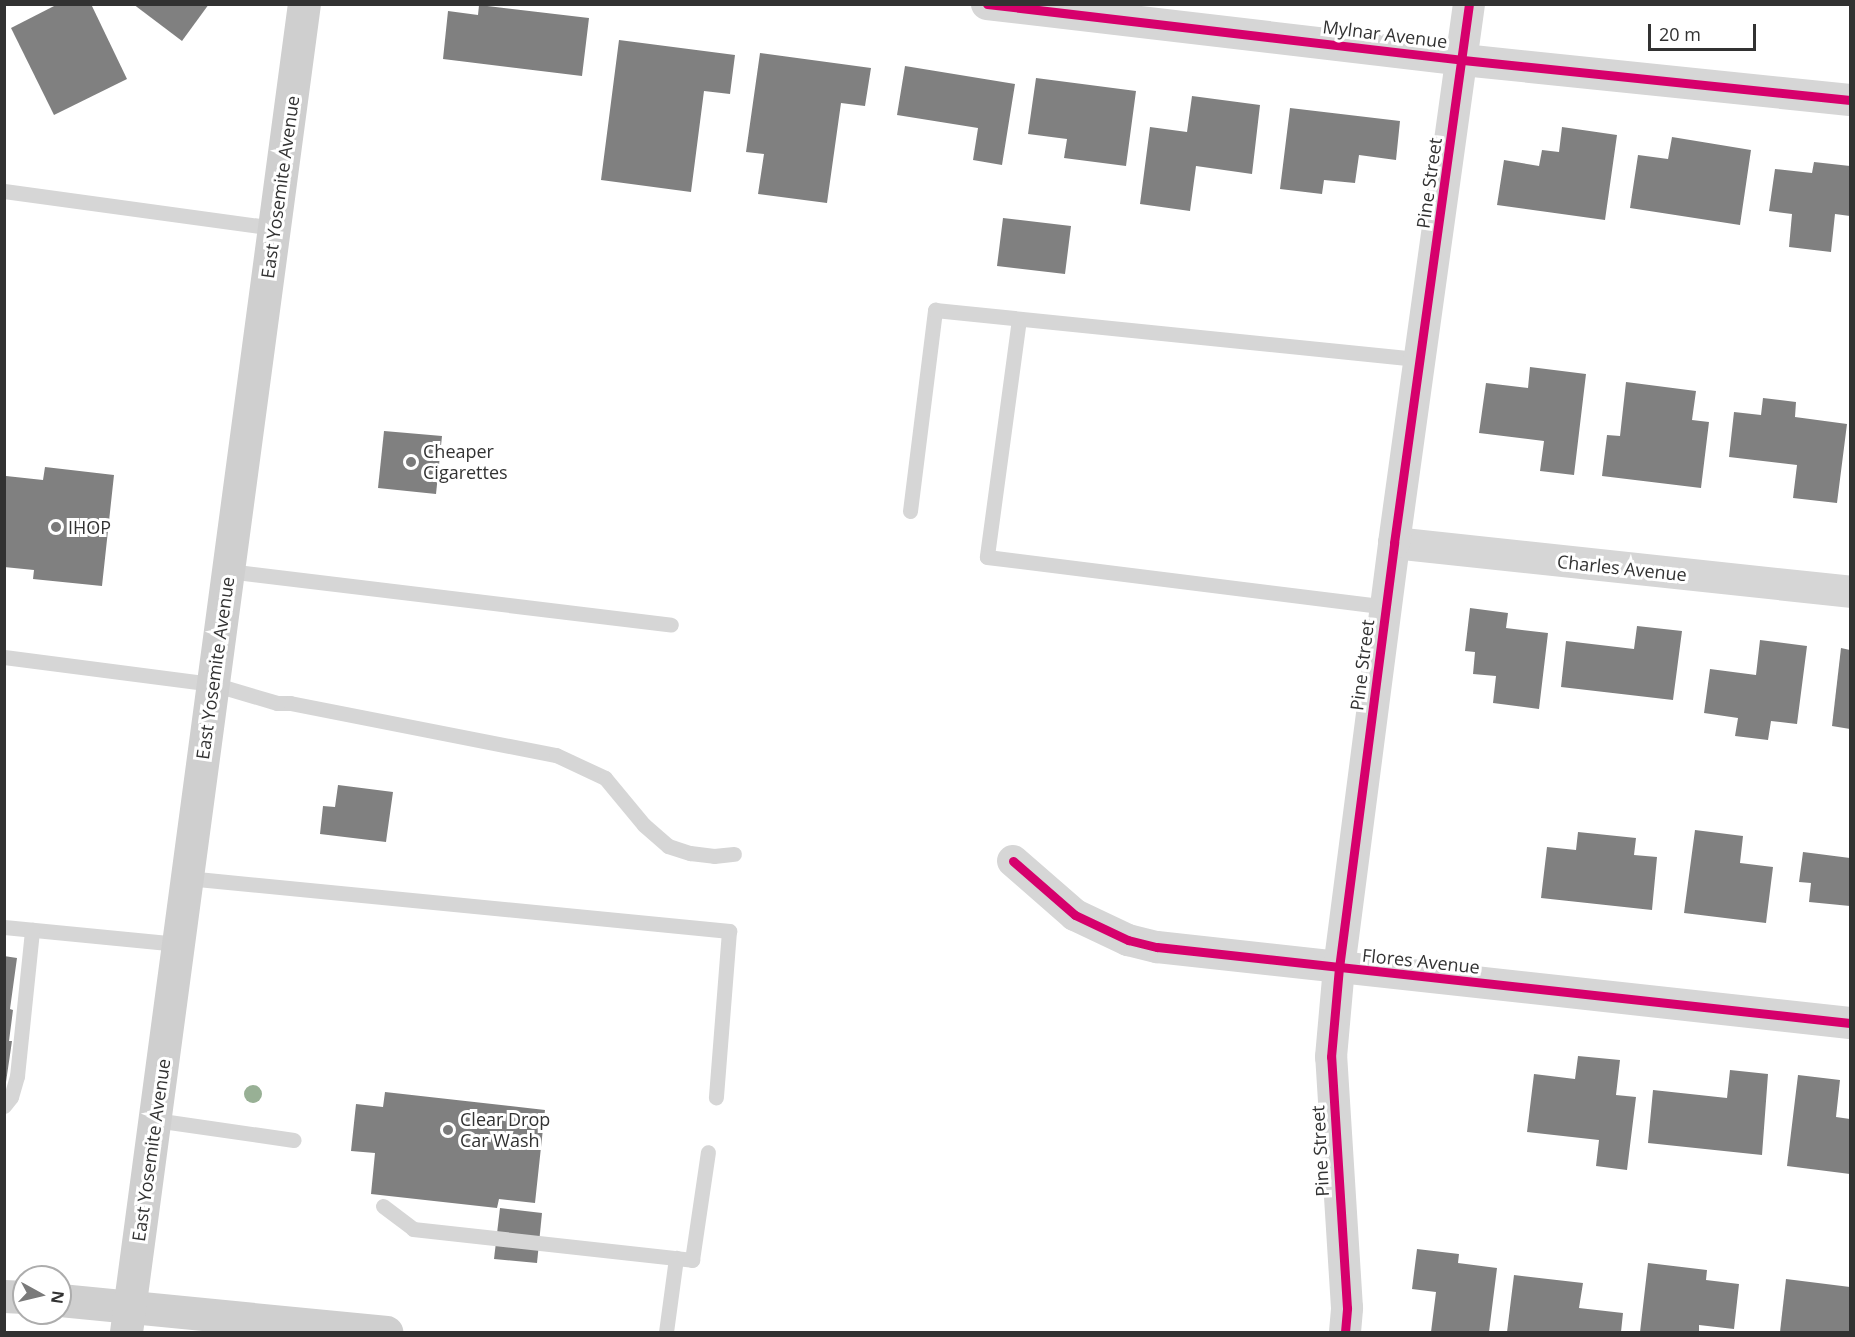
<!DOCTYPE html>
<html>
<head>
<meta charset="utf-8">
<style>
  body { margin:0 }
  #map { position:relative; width:1855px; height:1337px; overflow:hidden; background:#fff; font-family:"Open Sans",sans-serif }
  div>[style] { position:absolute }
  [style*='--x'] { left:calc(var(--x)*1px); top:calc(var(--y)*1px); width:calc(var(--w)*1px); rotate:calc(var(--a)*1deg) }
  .building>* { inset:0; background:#808080 }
  .lane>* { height:15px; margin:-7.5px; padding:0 7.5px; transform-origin:7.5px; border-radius:7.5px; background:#d6d6d6 }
  .street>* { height:32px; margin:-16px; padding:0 16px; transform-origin:16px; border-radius:16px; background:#d6d6d6 }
  .secondary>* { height:33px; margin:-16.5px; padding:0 16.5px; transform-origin:16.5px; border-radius:16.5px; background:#cfcfcf }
  .cycleway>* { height:9px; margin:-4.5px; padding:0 4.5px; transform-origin:4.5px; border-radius:4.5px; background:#d6006c }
  .trees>* { width:18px; height:18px; margin:-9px; border-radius:50%; background:#98b095 }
  .dots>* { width:16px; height:16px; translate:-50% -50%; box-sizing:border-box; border:3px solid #fff; border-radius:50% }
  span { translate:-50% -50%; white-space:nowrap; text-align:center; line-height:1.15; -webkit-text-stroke:6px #fff; paint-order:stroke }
  .street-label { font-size:18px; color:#323232 }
  .poi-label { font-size:18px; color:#323232 }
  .left { translate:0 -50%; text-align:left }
  .frame { position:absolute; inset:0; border:6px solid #323232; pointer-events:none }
  .north { position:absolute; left:12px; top:1265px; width:60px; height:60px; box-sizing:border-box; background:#fff; border:2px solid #adadad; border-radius:50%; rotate:98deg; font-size:16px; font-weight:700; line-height:24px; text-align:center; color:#323232 }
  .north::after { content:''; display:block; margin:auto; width:21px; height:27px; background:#7a7a7a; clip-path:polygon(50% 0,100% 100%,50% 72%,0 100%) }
  .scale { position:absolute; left:1648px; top:24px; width:108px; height:27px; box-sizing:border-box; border:3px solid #323232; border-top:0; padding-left:8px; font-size:18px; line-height:21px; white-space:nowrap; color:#323232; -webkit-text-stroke:4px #fff; paint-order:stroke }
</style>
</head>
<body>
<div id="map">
  <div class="building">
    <i style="clip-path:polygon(58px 4px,91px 4px,127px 79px,54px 115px,11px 28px)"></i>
    <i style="clip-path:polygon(133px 4px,209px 4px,182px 41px)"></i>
    <i style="clip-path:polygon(479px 5px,589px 18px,582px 76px,443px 59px,448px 11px,478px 15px)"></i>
    <i style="clip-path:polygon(619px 40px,735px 55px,730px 94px,704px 91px,691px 192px,601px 180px)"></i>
    <i style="clip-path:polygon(760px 53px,871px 68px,865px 106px,841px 103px,827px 203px,758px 194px,764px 154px,746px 152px)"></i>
    <i style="clip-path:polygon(905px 66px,1015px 84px,1002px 165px,973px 160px,978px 128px,897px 115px)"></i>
    <i style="clip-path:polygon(1036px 78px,1136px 91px,1126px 166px,1064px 158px,1067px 139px,1028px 134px)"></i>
    <i style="clip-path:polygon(1192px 96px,1260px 105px,1252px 174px,1196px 166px,1190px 211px,1140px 204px,1150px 127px,1187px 132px)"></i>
    <i style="clip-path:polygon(1290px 108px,1400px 121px,1396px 160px,1359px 155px,1355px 183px,1324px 180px,1322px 194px,1280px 189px)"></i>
    <i style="clip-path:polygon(1562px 127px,1617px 135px,1605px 220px,1497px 205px,1504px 160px,1539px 166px,1542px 150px,1559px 152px)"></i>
    <i style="clip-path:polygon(1672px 137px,1751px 150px,1740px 225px,1630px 208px,1638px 155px,1668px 159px)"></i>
    <i style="clip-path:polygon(1814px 162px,1850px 166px,1850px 216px,1835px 214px,1831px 252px,1789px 247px,1792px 214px,1769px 211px,1775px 169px,1812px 173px)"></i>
    <i style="clip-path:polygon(1003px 218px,1071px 226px,1065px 274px,997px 266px)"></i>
    <i style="clip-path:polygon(1530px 367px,1586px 374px,1574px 475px,1540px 471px,1544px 441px,1479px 433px,1486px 383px,1528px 388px)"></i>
    <i style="clip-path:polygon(1626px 382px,1696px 391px,1692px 420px,1709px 422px,1701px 488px,1602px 476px,1607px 435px,1620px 436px)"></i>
    <i style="clip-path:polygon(1763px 398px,1796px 402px,1795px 417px,1847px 424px,1837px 503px,1793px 498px,1797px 465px,1729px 457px,1734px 412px,1761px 415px)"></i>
    <i style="clip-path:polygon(384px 431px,442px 436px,436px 494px,378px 488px)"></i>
    <i style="clip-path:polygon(45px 467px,114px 475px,102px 586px,33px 579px,34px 570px,4px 567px,6px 476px,43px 480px)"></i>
    <i style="clip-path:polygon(1470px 608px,1508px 613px,1506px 628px,1548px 633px,1539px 709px,1493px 703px,1496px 676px,1473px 674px,1475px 652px,1465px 651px)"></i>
    <i style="clip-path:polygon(1637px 626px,1682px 631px,1673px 700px,1561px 687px,1566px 641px,1634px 649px)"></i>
    <i style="clip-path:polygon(1760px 640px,1807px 646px,1797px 724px,1771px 721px,1768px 740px,1735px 736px,1738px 718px,1704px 713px,1710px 669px,1756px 675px)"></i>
    <i style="clip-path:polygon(1841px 648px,1850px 650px,1850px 729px,1832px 726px)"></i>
    <i style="clip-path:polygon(338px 785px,393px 792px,386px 842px,320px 834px,323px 806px,335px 807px)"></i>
    <i style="clip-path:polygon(1695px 830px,1743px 836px,1740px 863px,1773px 867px,1766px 923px,1684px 913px)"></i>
    <i style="clip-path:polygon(1578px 832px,1636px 838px,1634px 855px,1657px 857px,1652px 910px,1541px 898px,1547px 847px,1576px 850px)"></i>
    <i style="clip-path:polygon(1803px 852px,1850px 858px,1850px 906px,1809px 902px,1811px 883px,1799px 882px)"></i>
    <i style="clip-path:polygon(4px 956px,17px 958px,10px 1009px,13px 1010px,9px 1041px,12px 1041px,6px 1082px)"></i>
    <i style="clip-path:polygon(1578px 1056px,1620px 1060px,1616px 1095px,1636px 1097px,1627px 1170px,1596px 1166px,1599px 1140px,1527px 1132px,1534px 1074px,1575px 1079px)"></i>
    <i style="clip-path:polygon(1730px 1070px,1768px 1074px,1762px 1155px,1648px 1143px,1653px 1090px,1727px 1098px)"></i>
    <i style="clip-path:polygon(1798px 1075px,1840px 1080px,1836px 1117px,1850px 1119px,1850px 1174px,1787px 1166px)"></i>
    <i style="clip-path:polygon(385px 1092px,545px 1110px,535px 1203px,499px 1199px,497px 1208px,371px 1194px,375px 1153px,351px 1151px,356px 1104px,383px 1107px)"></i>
    <i style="clip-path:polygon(500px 1208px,542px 1213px,537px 1263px,494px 1259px)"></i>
    <i style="clip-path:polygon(1417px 1249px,1459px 1254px,1458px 1263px,1497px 1268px,1489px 1332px,1431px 1332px,1436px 1292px,1412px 1289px)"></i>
    <i style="clip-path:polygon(1648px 1263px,1707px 1270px,1706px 1280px,1739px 1284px,1734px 1329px,1699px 1325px,1699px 1332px,1640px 1332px)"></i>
    <i style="clip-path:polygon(1514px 1275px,1583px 1283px,1579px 1308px,1623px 1313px,1621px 1332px,1507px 1332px)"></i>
    <i style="clip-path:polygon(1786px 1279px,1850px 1287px,1850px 1332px,1780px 1332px)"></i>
  </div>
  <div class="lane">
    <i style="--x:4;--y:191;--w:273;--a:7.8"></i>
    <i style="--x:1019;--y:319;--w:240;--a:97.7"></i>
    <i style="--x:987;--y:557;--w:402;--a:7.1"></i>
    <i style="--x:910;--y:511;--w:203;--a:-82.9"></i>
    <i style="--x:935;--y:310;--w:487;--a:5.8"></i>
    <i style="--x:228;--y:571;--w:446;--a:6.9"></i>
    <i style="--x:4;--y:657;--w:211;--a:7.4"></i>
    <i style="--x:213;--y:684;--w:67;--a:16.5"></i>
    <i style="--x:277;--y:703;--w:13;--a:0"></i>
    <i style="--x:290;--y:703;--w:271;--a:11.1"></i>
    <i style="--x:556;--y:755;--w:54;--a:25.1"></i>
    <i style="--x:605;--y:778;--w:61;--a:50.3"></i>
    <i style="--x:644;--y:825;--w:32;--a:41"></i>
    <i style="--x:668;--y:846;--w:23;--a:18"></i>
    <i style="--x:690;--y:853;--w:24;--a:7"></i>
    <i style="--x:714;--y:856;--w:20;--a:-6"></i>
    <i style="--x:187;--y:878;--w:545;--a:5.58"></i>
    <i style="--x:729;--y:931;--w:167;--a:94.5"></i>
    <i style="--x:4;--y:927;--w:175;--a:5.6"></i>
    <i style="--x:4;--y:1106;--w:11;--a:-52"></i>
    <i style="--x:11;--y:1097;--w:22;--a:-74"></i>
    <i style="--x:17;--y:1076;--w:147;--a:-84.1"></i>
    <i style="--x:155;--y:1120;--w:140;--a:8.2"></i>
    <i style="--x:383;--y:1206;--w:38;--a:37"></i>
    <i style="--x:413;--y:1229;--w:281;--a:6.3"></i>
    <i style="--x:692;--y:1260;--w:109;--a:-81.6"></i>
    <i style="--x:666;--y:1332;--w:75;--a:-82.3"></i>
  </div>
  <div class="street">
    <i style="--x:987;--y:4;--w:479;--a:6.7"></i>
    <i style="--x:1463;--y:60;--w:389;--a:5.9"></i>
    <i style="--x:1394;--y:543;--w:459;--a:6.1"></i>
    <i style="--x:1013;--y:861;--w:82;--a:41.1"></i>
    <i style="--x:1075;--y:915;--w:59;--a:25.3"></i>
    <i style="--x:1128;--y:940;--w:30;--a:14"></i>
    <i style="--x:1157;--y:947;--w:697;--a:6.26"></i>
    <i style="--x:1345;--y:1332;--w:24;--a:-85"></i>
    <i style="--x:1347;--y:1308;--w:252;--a:-93.6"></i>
    <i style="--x:1331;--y:1057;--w:89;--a:-84.9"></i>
    <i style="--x:1339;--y:968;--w:429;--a:-82.6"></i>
    <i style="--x:1394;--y:543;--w:544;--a:-82.08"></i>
  </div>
  <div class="secondary">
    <i style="--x:4;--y:1296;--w:20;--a:3"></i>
    <i style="--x:60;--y:1300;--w:328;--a:5.6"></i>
    <i style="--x:126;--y:1332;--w:1340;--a:-82.37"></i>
  </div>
  <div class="cycleway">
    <i style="--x:987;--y:4;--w:479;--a:6.7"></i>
    <i style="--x:1463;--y:60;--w:389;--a:5.9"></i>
    <i style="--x:1013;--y:861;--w:82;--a:41.1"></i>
    <i style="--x:1075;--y:915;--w:59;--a:25.3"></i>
    <i style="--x:1128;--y:940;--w:30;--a:14"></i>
    <i style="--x:1157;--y:947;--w:697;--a:6.26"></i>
    <i style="--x:1345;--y:1332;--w:24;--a:-85"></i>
    <i style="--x:1347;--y:1308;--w:252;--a:-93.6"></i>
    <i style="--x:1331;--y:1057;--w:89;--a:-84.9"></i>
    <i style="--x:1339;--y:968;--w:429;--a:-82.6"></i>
    <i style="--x:1394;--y:543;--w:544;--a:-82.08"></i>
  </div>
  <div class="trees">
    <i style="left:253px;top:1094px"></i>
  </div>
  <div class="dots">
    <i style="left:411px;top:462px;background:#7a7a7a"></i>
    <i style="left:56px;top:527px;background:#7a7a7a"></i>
    <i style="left:448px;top:1130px;background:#7a7a7a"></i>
  </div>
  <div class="street-label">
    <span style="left:1385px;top:34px;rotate:7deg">Mylnar Avenue</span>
    <span style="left:1429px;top:183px;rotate:-82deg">Pine Street</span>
    <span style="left:280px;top:187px;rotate:-82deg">East Yosemite Avenue</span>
    <span style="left:1622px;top:568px;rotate:6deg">Charles Avenue</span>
    <span style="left:1362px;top:665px;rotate:-83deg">Pine Street</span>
    <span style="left:215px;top:668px;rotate:-82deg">East Yosemite Avenue</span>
    <span style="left:1421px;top:961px;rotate:6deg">Flores Avenue</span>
    <span style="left:151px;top:1150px;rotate:-82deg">East Yosemite Avenue</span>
    <span style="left:1320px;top:1151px;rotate:-93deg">Pine Street</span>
  </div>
  <div class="poi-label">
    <span class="left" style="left:423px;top:462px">Cheaper<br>Cigarettes</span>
    <span class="left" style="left:68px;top:527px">IHOP</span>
    <span class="left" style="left:460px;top:1130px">Clear Drop<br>Car Wash</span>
  </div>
  <div class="frame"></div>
  <div class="north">N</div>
  <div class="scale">20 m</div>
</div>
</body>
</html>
